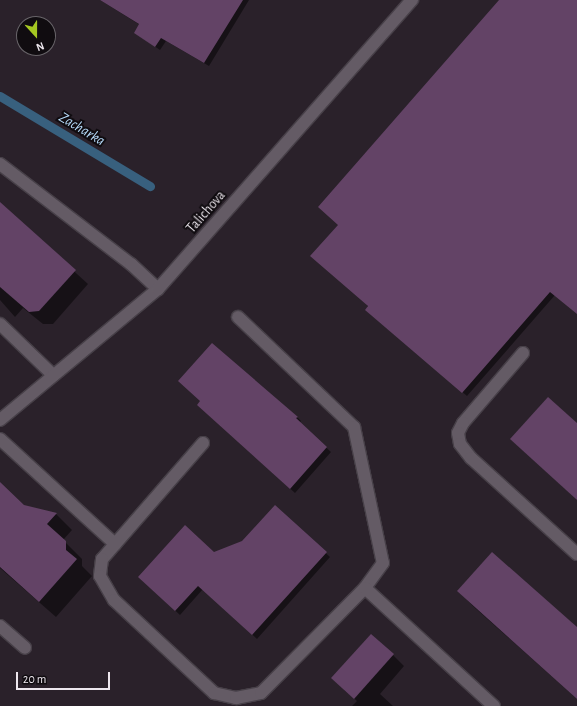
<!DOCTYPE html>
<html>
<head>
<meta charset="utf-8">
<style>
  body { margin:0 }
  #map { position:relative; width:577px; height:706px; overflow:hidden; background:#2a212a; font-family:"Alegreya Sans",sans-serif }
  div>[style] { position:absolute }
  [style*='--x'] { left:calc(var(--x)*1px); top:calc(var(--y)*1px); width:calc(var(--w)*1px); rotate:calc(var(--a)*1deg) }
  .shadow>* { inset:0; background:#0007 }
  .stream>* { height:9px; margin:-4.5px; padding:0 4.5px; transform-origin:4.5px; border-radius:4.5px; background:#38607e }
  .building>* { inset:0; background:#634366 }
  .roads { filter:drop-shadow(1px 0 #474048) drop-shadow(-1px 0 #474048) drop-shadow(0 1px #474048) drop-shadow(0 -1px #474048) }
  .lane>* { height:12px; margin:-6px; padding:0 6px; transform-origin:6px; border-radius:6px; background:#645b65 }
  .street>* { height:12px; margin:-6px; padding:0 6px; transform-origin:6px; border-radius:6px; background:#645b65 }
  span { translate:-50% -50%; white-space:nowrap; text-align:center; line-height:1.15; -webkit-text-stroke:4px #100c10; paint-order:stroke }
  .street-label { font-size:14px; color:#ede7ee }
  .water-label { font-size:15px; color:#b5daf9; font-style:italic }
  .north { position:absolute; left:16px; top:16px; width:40px; height:40px; box-sizing:border-box; background:#100c10; border:1px solid #686469; border-radius:50%; rotate:159deg; font-size:11px; font-weight:700; line-height:16px; text-align:center; color:#ede7ee }
  .north::after { content:''; display:block; margin:auto; width:14px; height:18px; background:#a5c822; clip-path:polygon(50% 0,100% 100%,50% 72%,0 100%) }
  .scale { position:absolute; left:16px; top:672px; width:94px; height:18px; box-sizing:border-box; border:2px solid #ede7ee; border-top:0; padding-left:5px; font-size:12px; line-height:14px; white-space:nowrap; color:#ede7ee; -webkit-text-stroke:3px #100c10; paint-order:stroke }
</style>
</head>
<body>
<div id="map">
  <div class="shadow">
    <i style="clip-path:polygon(100px 0,249px 0,209px 66px,166px 41px,160px 50px,135px 33px,140px 25px)"></i>
    <i style="clip-path:polygon(501px 0,577px 0,577px 313px,555px 295px,467px 396px,370px 314px,339px 225px)"></i>
    <i style="clip-path:polygon(0 204px,88px 284px,53px 324px,43px 324px,23px 308px,15px 317px,0 300px)"></i>
    <i style="clip-path:polygon(202px 409px,297px 417px,301px 421px,299px 423px,331px 452px,295px 493px)"></i>
    <i style="clip-path:polygon(577px 425px,577px 500px,512px 439px)"></i>
    <i style="clip-path:polygon(0 493px,24px 506px,56px 514px,72px 530px,63px 540px,82px 559px,82px 566px,92px 576px,56px 617px,0 568px)"></i>
    <i style="clip-path:polygon(275px 506px,330px 557px,257px 639px,203px 589px,180px 615px,143px 581px,243px 542px)"></i>
    <i style="clip-path:polygon(458px 591px,577px 629px,577px 699px,474px 607px)"></i>
    <i style="clip-path:polygon(393px 655px,404px 666px,380px 694px,393px 706px,352px 706px,357px 701px,344px 690px)"></i>
  </div>
  <div class="stream">
    <i style="--x:0;--y:96;--w:175;--a:31"></i>
  </div>
  <div class="building">
    <i style="clip-path:polygon(100px 0,243px 0,204px 63px,161px 38px,155px 47px,134px 33px,139px 24px)"></i>
    <i style="clip-path:polygon(499px 0,577px 0,577px 314px,550px 292px,462px 393px,365px 310px,368px 306px,310px 256px,338px 225px,318px 207px)"></i>
    <i style="clip-path:polygon(0 202px,76px 270px,39px 311px,29px 312px,0 287px)"></i>
    <i style="clip-path:polygon(212px 343px,298px 417px,296px 418px,327px 447px,290px 489px,197px 405px,200px 401px,178px 381px)"></i>
    <i style="clip-path:polygon(548px 397px,577px 423px,577px 500px,510px 439px)"></i>
    <i style="clip-path:polygon(0 482px,24px 505px,57px 513px,47px 524px,66px 541px,66px 550px,77px 559px,39px 602px,0 567px)"></i>
    <i style="clip-path:polygon(275px 505px,327px 552px,252px 635px,198px 586px,175px 611px,138px 577px,185px 525px,214px 552px,242px 541px)"></i>
    <i style="clip-path:polygon(492px 552px,577px 627px,577px 699px,457px 591px)"></i>
    <i style="clip-path:polygon(371px 634px,394px 654px,354px 699px,331px 678px)"></i>
  </div>
  <div class="roads">
    <div class="lane">
      <i style="--x:0;--y:164;--w:165;--a:37.4"></i>
      <i style="--x:131;--y:264;--w:37;--a:43"></i>
      <i style="--x:0;--y:324;--w:74;--a:43.9"></i>
      <i style="--x:523;--y:353;--w:92;--a:130.6"></i>
      <i style="--x:463;--y:423;--w:11;--a:117"></i>
      <i style="--x:458;--y:433;--w:11;--a:80"></i>
      <i style="--x:460;--y:444;--w:18;--a:52"></i>
      <i style="--x:471;--y:458;--w:143;--a:42.2"></i>
      <i style="--x:0;--y:439;--w:156;--a:42.4"></i>
      <i style="--x:0;--y:626;--w:33;--a:41"></i>
    </div>
    <div class="street">
      <i style="--x:238;--y:317;--w:160;--a:43.5"></i>
      <i style="--x:354;--y:427;--w:139;--a:78"></i>
      <i style="--x:383;--y:563;--w:31;--a:126"></i>
      <i style="--x:0;--y:420;--w:205;--a:-39.7"></i>
      <i style="--x:158;--y:289;--w:385;--a:-48.7"></i>
      <i style="--x:203;--y:443;--w:154;--a:131"></i>
      <i style="--x:102;--y:559;--w:17;--a:97"></i>
      <i style="--x:100;--y:576;--w:28;--a:60"></i>
      <i style="--x:114;--y:600;--w:137;--a:42.9"></i>
      <i style="--x:214;--y:693;--w:23;--a:13"></i>
      <i style="--x:236;--y:698;--w:25;--a:-11"></i>
      <i style="--x:261;--y:693;--w:148;--a:-45.3"></i>
      <i style="--x:365;--y:588;--w:175;--a:42.5"></i>
    </div>
  </div>
  <div class="street-label">
    <span style="left:206px;top:212px;rotate:-49deg">Talichova</span>
  </div>
  <div class="water-label">
    <span style="left:82px;top:129px;rotate:31deg">Zacharka</span>
  </div>
  <div class="north">N</div>
  <div class="scale">20 m</div>
</div>
</body>
</html>
